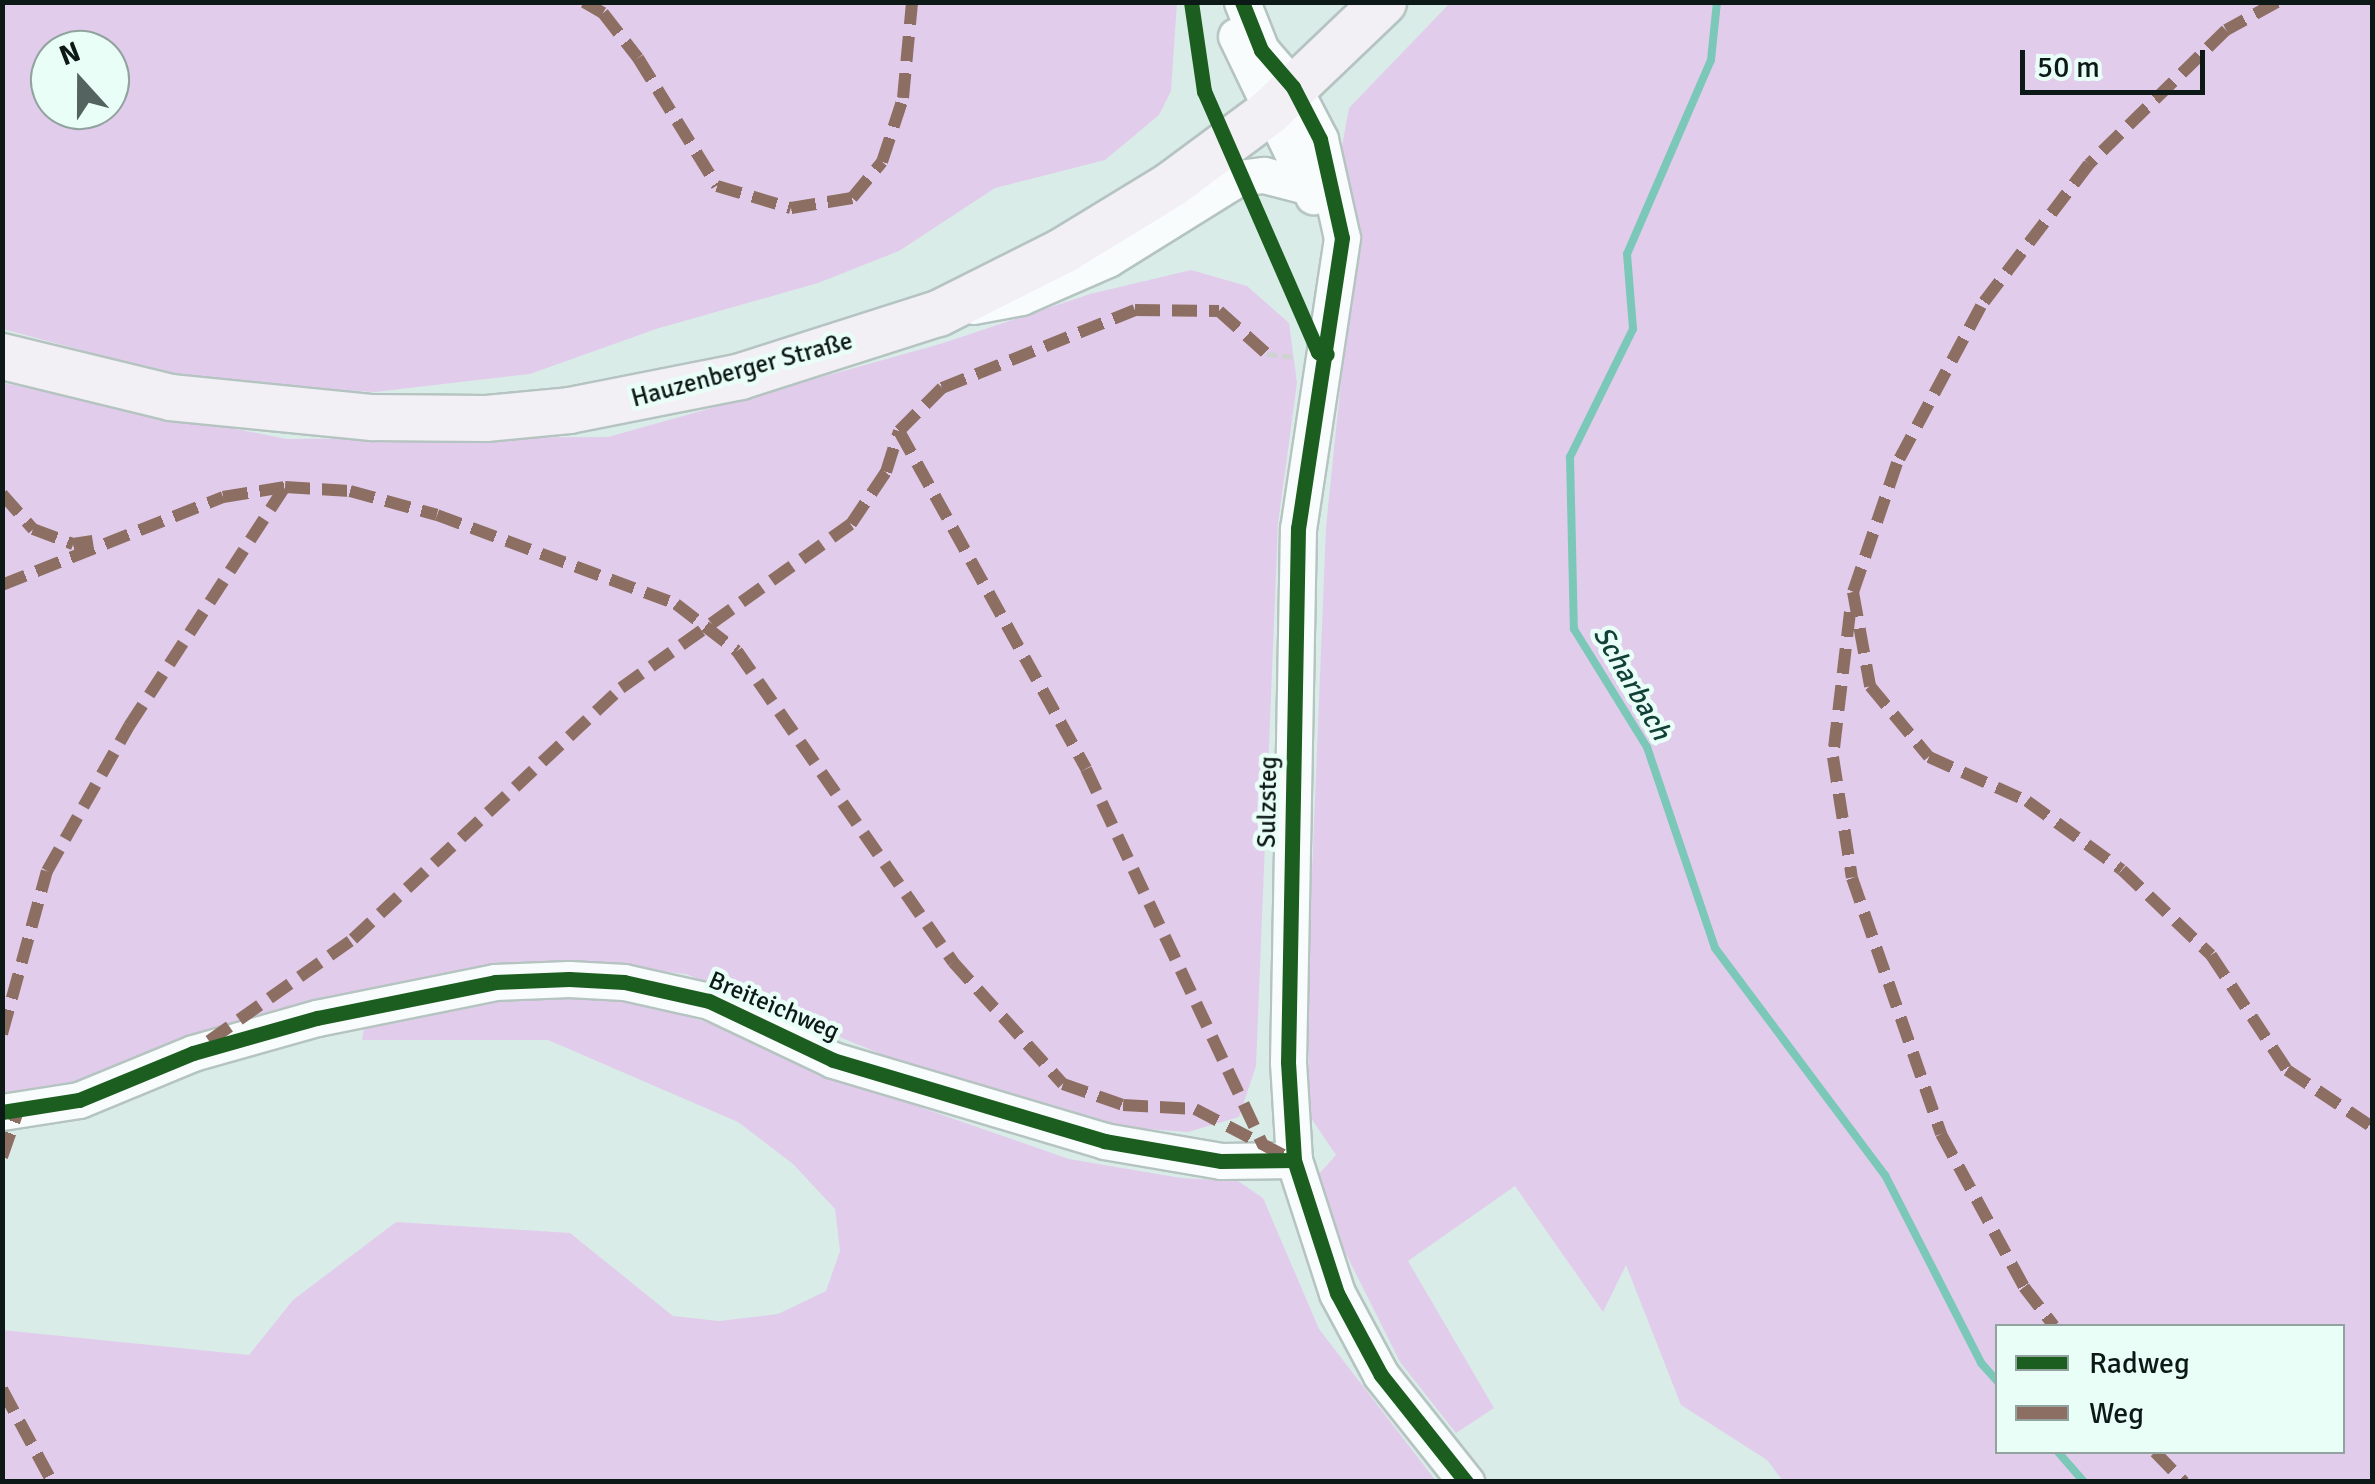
<!DOCTYPE html>
<html>
<head>
<meta charset="utf-8">
<style>
  body { margin:0 }
  #map { position:relative; width:2375px; height:1484px; overflow:hidden; background:#daece8; font-family:Signika,sans-serif }
  div>[style] { position:absolute }
  [style*='--x'] { left:calc(var(--x)*1px); top:calc(var(--y)*1px); width:calc(var(--w)*1px); rotate:calc(var(--a)*1deg) }
  .green>* { inset:0; background:#e1cdeb }
  .stream>* { height:8px; margin:-4px; padding:0 4px; transform-origin:4px; border-radius:4px; background:#7bc8b8 }
  .path>* { height:5px; margin-top:-2.5px; transform-origin:0; background:repeating-linear-gradient(90deg,#ced3d2 0 10px,transparent 0 15px) }
  .roads { filter:drop-shadow(2px 0 #b5c4c0) drop-shadow(-2px 0 #b5c4c0) drop-shadow(0 2px #b5c4c0) drop-shadow(0 -2px #b5c4c0) }
  .minor>* { height:35px; margin:-17.5px; padding:0 17.5px; transform-origin:17.5px; border-radius:17.5px; background:#f9fcfc }
  .major>* { height:45px; margin:-22.5px; padding:0 22.5px; transform-origin:22.5px; border-radius:22.5px; background:#f2f0f5 }
  .quiet>* { height:12px; margin-top:-6px; transform-origin:0; background:repeating-linear-gradient(90deg,#8d6e63 0 25px,transparent 0 37px) }
  .cycleway>* { height:15px; margin:-7.5px; padding:0 7.5px; transform-origin:7.5px; border-radius:7.5px; background:#1b5e20 }
  span { translate:-50% -50%; white-space:nowrap; text-align:center; line-height:1.15; -webkit-text-stroke:9px #eafef8; paint-order:stroke }
  .street-label { font-size:25px; color:#0d1916 }
  .water-label { font-size:28px; color:#114036; font-style:italic }
  .frame { position:absolute; inset:0; border:5px solid #0d1916; pointer-events:none }
  .legend { position:absolute; left:1995px; top:1324px; width:350px; height:130px; box-sizing:border-box; background:#eafef8; border:2px solid #92a29e; margin:0; padding:12px 18px; list-style:none; font-size:30px; color:#0d1916 }
  .legend li { display:flex; align-items:center; gap:20px; height:50px }
  .legend b { width:50px; border:2px solid #92a29e }
  .north { position:absolute; left:30px; top:30px; width:100px; height:100px; box-sizing:border-box; background:#eafef8; border:2px solid #92a29e; border-radius:50%; rotate:339deg; font-size:28px; font-weight:700; line-height:40px; text-align:center; color:#0d1916 }
  .north::after { content:''; display:block; margin:auto; width:35px; height:45px; background:#556360; clip-path:polygon(50% 0,100% 100%,50% 72%,0 100%) }
  .scale { position:absolute; left:2020px; top:50px; width:185px; height:45px; box-sizing:border-box; border:5px solid #0d1916; border-top:0; padding-left:12px; font-size:30px; line-height:35px; white-space:nowrap; color:#0d1916; -webkit-text-stroke:8px #eafef8; paint-order:stroke }
</style>
</head>
<body>
<div id="map">
  <div class="green">
    <i style="clip-path:polygon(evenodd,3px 3px,1177px 3px,1171px 91px,1159px 115px,1105px 160px,995px 188px,899px 251px,818px 283px,656px 329px,530px 374px,375px 392px,199px 382px,3px 329px,3px 3px,50px 50px,110px 50px,110px 110px,50px 110px,50px 50px)"></i>
    <i style="clip-path:polygon(evenodd,1450px 3px,2372px 3px,2372px 1481px,1783px 1481px,1767px 1460px,1681px 1405px,1626px 1265px,1603px 1312px,1515px 1186px,1408px 1261px,1494px 1408px,1456px 1433px,1400px 1362px,1337px 1236px,1318px 1175px,1336px 1155px,1309px 1115px,1309px 948px,1326px 527px,1350px 294px,1351px 194px,1341px 152px,1349px 108px,1450px 3px,1998px 1326px,2342px 1326px,2342px 1452px,1998px 1452px,1998px 1326px)"></i>
    <i style="clip-path:polygon(1191px 270px,1247px 286px,1289px 323px,1297px 383px,1278px 524px,1256px 1066px,1239px 1117px,1188px 1132px,1095px 1125px,954px 1084px,686px 974px,570px 960px,451px 977px,73px 1096px,3px 1100px,3px 383px,287px 439px,608px 437px,940px 344px,1090px 294px)"></i>
    <i style="clip-path:polygon(564px 996px,640px 1003px,744px 1033px,833px 1077px,1069px 1159px,1181px 1178px,1238px 1181px,1263px 1198px,1319px 1329px,1436px 1481px,3px 1481px,2px 1330px,249px 1355px,293px 1300px,396px 1222px,570px 1233px,673px 1316px,719px 1321px,778px 1314px,826px 1291px,840px 1251px,835px 1209px,793px 1164px,738px 1122px,548px 1040px,362px 1040px,365px 1023px,479px 998px)"></i>
  </div>
  <div class="stream">
    <i style="--x:1717;--y:2;--w:58;--a:95.9"></i>
    <i style="--x:1711;--y:60;--w:211;--a:113.4"></i>
    <i style="--x:1627;--y:254;--w:75;--a:85.4"></i>
    <i style="--x:1633;--y:329;--w:143;--a:116.2"></i>
    <i style="--x:1570;--y:457;--w:172;--a:88.7"></i>
    <i style="--x:1574;--y:629;--w:139;--a:58.3"></i>
    <i style="--x:1647;--y:747;--w:212;--a:71.3"></i>
    <i style="--x:1715;--y:948;--w:284;--a:53.2"></i>
    <i style="--x:1885;--y:1175;--w:211;--a:62.9"></i>
    <i style="--x:1981;--y:1363;--w:25;--a:48"></i>
    <i style="--x:2058;--y:1452;--w:40;--a:49"></i>
  </div>
  <div class="path">
    <i style="--x:1267;--y:354;--w:29;--a:6"></i>
  </div>
  <div class="roads">
    <div class="minor">
      <i style="--x:1242;--y:2;--w:52;--a:68.4"></i>
      <i style="--x:1261;--y:50;--w:49;--a:49.1"></i>
      <i style="--x:1293;--y:87;--w:59;--a:62.6"></i>
      <i style="--x:1320;--y:139;--w:101;--a:77.5"></i>
      <i style="--x:1342;--y:238;--w:293;--a:98.6"></i>
      <i style="--x:1298;--y:528;--w:534;--a:91.07"></i>
      <i style="--x:1288;--y:1062;--w:98;--a:86.5"></i>
      <i style="--x:1294;--y:1160;--w:140;--a:72.1"></i>
      <i style="--x:1337;--y:1293;--w:93;--a:61.8"></i>
      <i style="--x:1381;--y:1375;--w:137;--a:51.5"></i>
      <i style="--x:1236;--y:36;--w:178;--a:64.3"></i>
      <i style="--x:973;--y:306;--w:49;--a:-10.6"></i>
      <i style="--x:1021;--y:297;--w:95;--a:-23.6"></i>
      <i style="--x:1108;--y:259;--w:153;--a:-31.9"></i>
      <i style="--x:1238;--y:178;--w:26;--a:-7"></i>
      <i style="--x:1264;--y:175;--w:43;--a:14.7"></i>
      <i style="--x:2;--y:1112;--w:78;--a:-8.9"></i>
      <i style="--x:79;--y:1100;--w:123;--a:-22.4"></i>
      <i style="--x:193;--y:1053;--w:129;--a:-15.8"></i>
      <i style="--x:317;--y:1018;--w:182;--a:-11.4"></i>
      <i style="--x:495;--y:982;--w:74;--a:-2.3"></i>
      <i style="--x:569;--y:979;--w:55;--a:3.1"></i>
      <i style="--x:624;--y:982;--w:87;--a:12.6"></i>
      <i style="--x:709;--y:1001;--w:137;--a:25.4"></i>
      <i style="--x:833;--y:1060;--w:283;--a:16.6"></i>
      <i style="--x:1104;--y:1141;--w:119;--a:9.7"></i>
      <i style="--x:1221;--y:1161;--w:73;--a:-0.8"></i>
    </div>
    <div class="major">
      <i style="--x:2;--y:356;--w:173;--a:13.7"></i>
      <i style="--x:170;--y:397;--w:203;--a:5.7"></i>
      <i style="--x:372;--y:417;--w:113;--a:0.5"></i>
      <i style="--x:485;--y:418;--w:84;--a:-5.4"></i>
      <i style="--x:569;--y:410;--w:174;--a:-11.2"></i>
      <i style="--x:740;--y:376;--w:208;--a:-17.7"></i>
      <i style="--x:938;--y:313;--w:140;--a:-26.7"></i>
      <i style="--x:1063;--y:250;--w:127;--a:-31.4"></i>
      <i style="--x:1171;--y:184;--w:121;--a:-36.6"></i>
      <i style="--x:1268;--y:112;--w:159;--a:-43.7"></i>
    </div>
  </div>
  <div class="quiet">
    <i style="--x:584;--y:2;--w:22;--a:30"></i>
    <i style="--x:603;--y:13;--w:57;--a:52.1"></i>
    <i style="--x:638;--y:58;--w:150;--a:58.3"></i>
    <i style="--x:717;--y:186;--w:77;--a:16.6"></i>
    <i style="--x:791;--y:208;--w:62;--a:-9.3"></i>
    <i style="--x:852;--y:198;--w:47;--a:-50.2"></i>
    <i style="--x:882;--y:162;--w:67;--a:-71.8"></i>
    <i style="--x:903;--y:98;--w:96;--a:-84.6"></i>
    <i style="--x:2277;--y:2;--w:58;--a:151.2"></i>
    <i style="--x:2226;--y:30;--w:192;--a:135.6"></i>
    <i style="--x:2089;--y:164;--w:178;--a:127.3"></i>
    <i style="--x:1981;--y:306;--w:178;--a:118.1"></i>
    <i style="--x:1897;--y:463;--w:136;--a:108.8"></i>
    <i style="--x:1853;--y:592;--w:96;--a:79.7"></i>
    <i style="--x:1870;--y:686;--w:92;--a:50.3"></i>
    <i style="--x:1929;--y:757;--w:107;--a:24.2"></i>
    <i style="--x:2027;--y:801;--w:117;--a:36"></i>
    <i style="--x:2122;--y:870;--w:123;--a:43.7"></i>
    <i style="--x:2211;--y:955;--w:138;--a:56.5"></i>
    <i style="--x:2287;--y:1070;--w:102;--a:33.8"></i>
    <i style="--x:899;--y:431;--w:386;--a:61"></i>
    <i style="--x:1086;--y:769;--w:416;--a:64.8"></i>
    <i style="--x:2;--y:494;--w:47;--a:48.5"></i>
    <i style="--x:33;--y:529;--w:43;--a:20.6"></i>
    <i style="--x:73;--y:544;--w:20;--a:-9"></i>
    <i style="--x:2;--y:585;--w:238;--a:-21.7"></i>
    <i style="--x:223;--y:497;--w:63;--a:-9.2"></i>
    <i style="--x:285;--y:487;--w:65;--a:3.5"></i>
    <i style="--x:350;--y:491;--w:90;--a:15.4"></i>
    <i style="--x:437;--y:515;--w:255;--a:20.4"></i>
    <i style="--x:676;--y:604;--w:77;--a:37.6"></i>
    <i style="--x:737;--y:651;--w:379;--a:55.2"></i>
    <i style="--x:953;--y:962;--w:164;--a:48"></i>
    <i style="--x:1063;--y:1084;--w:64;--a:19.3"></i>
    <i style="--x:1123;--y:1105;--w:72;--a:3.2"></i>
    <i style="--x:1195;--y:1109;--w:104;--a:27.6"></i>
    <i style="--x:1850;--y:612;--w:146;--a:96.7"></i>
    <i style="--x:1833;--y:757;--w:122;--a:81.1"></i>
    <i style="--x:1852;--y:878;--w:271;--a:70.8"></i>
    <i style="--x:1941;--y:1134;--w:174;--a:61.5"></i>
    <i style="--x:2024;--y:1287;--w:49;--a:52.4"></i>
    <i style="--x:2;--y:1034;--w:169;--a:-74.6"></i>
    <i style="--x:47;--y:871;--w:167;--a:-60.5"></i>
    <i style="--x:129;--y:726;--w:285;--a:-56.9"></i>
    <i style="--x:209;--y:1041;--w:176;--a:-35.3"></i>
    <i style="--x:353;--y:939;--w:367;--a:-43.1"></i>
    <i style="--x:621;--y:688;--w:282;--a:-35.5"></i>
    <i style="--x:851;--y:524;--w:63;--a:-56.1"></i>
    <i style="--x:886;--y:472;--w:43;--a:-72.4"></i>
    <i style="--x:899;--y:431;--w:61;--a:-45"></i>
    <i style="--x:942;--y:388;--w:208;--a:-22"></i>
    <i style="--x:1135;--y:310;--w:84;--a:0.7"></i>
    <i style="--x:1219;--y:311;--w:64;--a:41.9"></i>
    <i style="--x:2;--y:1157;--w:46;--a:-70.8"></i>
    <i style="--x:2;--y:1389;--w:106;--a:61.7"></i>
    <i style="--x:2155;--y:1452;--w:42;--a:46"></i>
  </div>
  <div class="cycleway">
    <i style="--x:1191;--y:2;--w:90;--a:81.7"></i>
    <i style="--x:1204;--y:91;--w:285;--a:66.4"></i>
    <i style="--x:1318;--y:352;--w:9;--a:13"></i>
    <i style="--x:1242;--y:2;--w:52;--a:68.4"></i>
    <i style="--x:1261;--y:50;--w:49;--a:49.1"></i>
    <i style="--x:1293;--y:87;--w:59;--a:62.6"></i>
    <i style="--x:1320;--y:139;--w:101;--a:77.5"></i>
    <i style="--x:1342;--y:238;--w:293;--a:98.6"></i>
    <i style="--x:1298;--y:528;--w:534;--a:91.07"></i>
    <i style="--x:1288;--y:1062;--w:98;--a:86.5"></i>
    <i style="--x:1294;--y:1160;--w:140;--a:72.1"></i>
    <i style="--x:1337;--y:1293;--w:93;--a:61.8"></i>
    <i style="--x:1381;--y:1375;--w:137;--a:51.5"></i>
    <i style="--x:2;--y:1112;--w:78;--a:-8.9"></i>
    <i style="--x:79;--y:1100;--w:123;--a:-22.4"></i>
    <i style="--x:193;--y:1053;--w:129;--a:-15.8"></i>
    <i style="--x:317;--y:1018;--w:182;--a:-11.4"></i>
    <i style="--x:495;--y:982;--w:74;--a:-2.3"></i>
    <i style="--x:569;--y:979;--w:55;--a:3.1"></i>
    <i style="--x:624;--y:982;--w:87;--a:12.6"></i>
    <i style="--x:709;--y:1001;--w:137;--a:25.4"></i>
    <i style="--x:833;--y:1060;--w:283;--a:16.6"></i>
    <i style="--x:1104;--y:1141;--w:119;--a:9.7"></i>
    <i style="--x:1221;--y:1161;--w:73;--a:-0.8"></i>
  </div>
  <div class="street-label">
    <span style="left:742px;top:370px;rotate:-15deg">Hauzenberger Straße</span>
    <span style="left:1268px;top:802px;rotate:-89deg">Sulzsteg</span>
    <span style="left:774px;top:1006px;rotate:23deg">Breiteichweg</span>
  </div>
  <div class="water-label">
    <span style="left:1632px;top:683px;rotate:60deg">Scharbach</span>
  </div>
  <div class="frame"></div>
  <ul class="legend">
  <li><b style="height:12px;background:#1b5e20"></b>Radweg</li>
  <li><b style="height:12px;background:#8d6e63"></b>Weg</li>
  </ul>
  <div class="north">N</div>
  <div class="scale">50 m</div>
</div>
</body>
</html>
